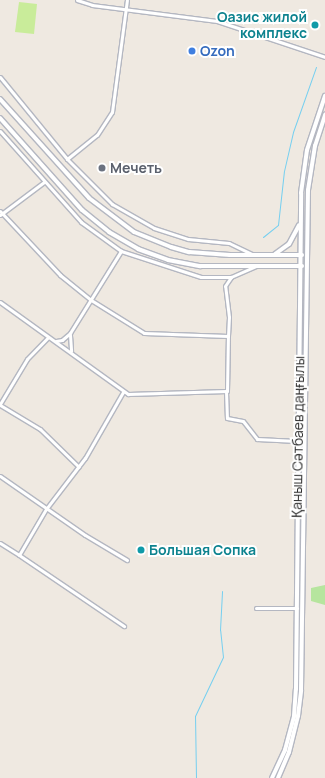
<!DOCTYPE html>
<html>
<head>
<meta charset="utf-8">
<style>
  body { margin:0 }
  #map { position:relative; width:325px; height:778px; overflow:hidden; background:#efe9e1; font-family:Manrope,sans-serif }
  div>[style] { position:absolute }
  [style*='--x'] { left:calc(var(--x)*1px); top:calc(var(--y)*1px); width:calc(var(--w)*1px); rotate:calc(var(--a)*1deg) }
  .green>* { inset:0; background:#b6e59e }
  .pitch>* { inset:0; background:#c9ec9a }
  .stream>* { height:1px; margin:-0.5px; padding:0 0.5px; transform-origin:0.5px; border-radius:0.5px; background:#75cff0 }
  .roads { filter:drop-shadow(1px 0 #b4b7c1) drop-shadow(-1px 0 #b4b7c1) drop-shadow(0 1px #b4b7c1) drop-shadow(0 -1px #b4b7c1) }
  .street>* { height:3px; margin:-1.5px; padding:0 1.5px; transform-origin:1.5px; border-radius:1.5px; background:#fff }
  .secondary>* { height:4px; margin:-2px; padding:0 2px; transform-origin:2px; border-radius:2px; background:#fff }
  .dots>* { width:11px; height:11px; translate:-50% -50%; box-sizing:border-box; border:2px solid #fff; border-radius:50% }
  span { translate:-50% -50%; white-space:nowrap; text-align:center; line-height:1.15; -webkit-text-stroke:4px #fff; paint-order:stroke }
  .culture-label { font-size:14px; color:#0d838f; font-weight:700 }
  .right { translate:-100% -50%; text-align:right }
  .left { translate:0 -50%; text-align:left }
  .shop-label { font-size:14px; color:#366cbe; font-weight:700 }
  .worship-label { font-size:14px; color:#5b616d; font-weight:700 }
  .street-label { font-size:14px; color:#2e2e2e }
</style>
</head>
<body>
<div id="map">
  <div class="green">
    <i style="clip-path:polygon(325px 585px,325px 605px,311px 601px,311px 588px)"></i>
  </div>
  <div class="pitch">
    <i style="clip-path:polygon(19px 2px,37px 4px,34px 34px,15px 32px)"></i>
  </div>
  <div class="stream">
    <i style="--x:263;--y:237;--w:19;--a:-39"></i>
    <i style="--x:278;--y:225;--w:54;--a:-83.7"></i>
    <i style="--x:284;--y:171;--w:40;--a:-77"></i>
    <i style="--x:293;--y:132;--w:69;--a:-70.5"></i>
    <i style="--x:196;--y:778;--w:62;--a:-90.9"></i>
    <i style="--x:195;--y:716;--w:65;--a:-64.6"></i>
    <i style="--x:223;--y:657;--w:27;--a:-96"></i>
    <i style="--x:220;--y:630;--w:39;--a:-87"></i>
  </div>
  <div class="roads">
    <div class="street">
      <i style="--x:77;--y:0;--w:16;--a:18"></i>
      <i style="--x:92;--y:5;--w:126;--a:7.3"></i>
      <i style="--x:217;--y:21;--w:114;--a:18.4"></i>
      <i style="--x:0;--y:77;--w:106;--a:50.7"></i>
      <i style="--x:67;--y:159;--w:64;--a:45"></i>
      <i style="--x:112;--y:204;--w:48;--a:29.7"></i>
      <i style="--x:154;--y:228;--w:36;--a:18"></i>
      <i style="--x:188;--y:239;--w:41;--a:5.6"></i>
      <i style="--x:229;--y:243;--w:25;--a:26"></i>
      <i style="--x:0;--y:131;--w:122;--a:48.3"></i>
      <i style="--x:81;--y:222;--w:49;--a:35.9"></i>
      <i style="--x:121;--y:251;--w:84;--a:18"></i>
      <i style="--x:201;--y:277;--w:30;--a:0"></i>
      <i style="--x:231;--y:277;--w:27;--a:-24"></i>
      <i style="--x:67;--y:159;--w:38;--a:-39"></i>
      <i style="--x:97;--y:135;--w:27;--a:-57"></i>
      <i style="--x:112;--y:112;--w:113;--a:-82.4"></i>
      <i style="--x:0;--y:211;--w:88;--a:46.8"></i>
      <i style="--x:60;--y:275;--w:40;--a:39"></i>
      <i style="--x:91;--y:300;--w:62;--a:31.9"></i>
      <i style="--x:144;--y:333;--w:84;--a:2"></i>
      <i style="--x:228;--y:336;--w:19;--a:-87"></i>
      <i style="--x:229;--y:317;--w:31;--a:-97"></i>
      <i style="--x:225;--y:286;--w:11;--a:-56"></i>
      <i style="--x:0;--y:215;--w:55;--a:-36.9"></i>
      <i style="--x:0;--y:302;--w:158;--a:35.7"></i>
      <i style="--x:128;--y:394;--w:99;--a:-1.7"></i>
      <i style="--x:227;--y:391;--w:55;--a:-89"></i>
      <i style="--x:70;--y:335;--w:16;--a:86"></i>
      <i style="--x:56;--y:341;--w:6;--a:-9"></i>
      <i style="--x:62;--y:340;--w:11;--a:-41"></i>
      <i style="--x:70;--y:333;--w:97;--a:-58.1"></i>
      <i style="--x:226;--y:391;--w:27;--a:88"></i>
      <i style="--x:227;--y:418;--w:16;--a:11"></i>
      <i style="--x:243;--y:421;--w:23;--a:52"></i>
      <i style="--x:257;--y:439;--w:40;--a:2.9"></i>
      <i style="--x:123;--y:392;--w:76;--a:119.9"></i>
      <i style="--x:85;--y:458;--w:64;--a:127.4"></i>
      <i style="--x:46;--y:509;--w:53;--a:120.4"></i>
      <i style="--x:19;--y:555;--w:127;--a:34.1"></i>
      <i style="--x:0;--y:404;--w:52;--a:-59"></i>
      <i style="--x:27;--y:359;--w:30;--a:-46"></i>
      <i style="--x:0;--y:405;--w:47;--a:31"></i>
      <i style="--x:40;--y:429;--w:54;--a:44.3"></i>
      <i style="--x:0;--y:476;--w:103;--a:34.8"></i>
      <i style="--x:85;--y:535;--w:49;--a:30.8"></i>
      <i style="--x:0;--y:543;--w:22;--a:32"></i>
      <i style="--x:256;--y:608;--w:41;--a:0"></i>
    </div>
    <div class="secondary">
      <i style="--x:0;--y:99;--w:133;--a:48"></i>
      <i style="--x:89;--y:198;--w:56;--a:37.1"></i>
      <i style="--x:134;--y:232;--w:40;--a:22"></i>
      <i style="--x:171;--y:247;--w:19;--a:16"></i>
      <i style="--x:189;--y:252;--w:41;--a:4.2"></i>
      <i style="--x:230;--y:255;--w:72;--a:0"></i>
      <i style="--x:0;--y:118;--w:123;--a:48.3"></i>
      <i style="--x:82;--y:210;--w:35;--a:39"></i>
      <i style="--x:109;--y:232;--w:34;--a:30"></i>
      <i style="--x:138;--y:249;--w:32;--a:20"></i>
      <i style="--x:168;--y:260;--w:33;--a:11"></i>
      <i style="--x:200;--y:266;--w:102;--a:0"></i>
      <i style="--x:275;--y:254;--w:17;--a:-36"></i>
      <i style="--x:289;--y:244;--w:21;--a:-62"></i>
      <i style="--x:272;--y:778;--w:31;--a:-65"></i>
      <i style="--x:285;--y:750;--w:35;--a:-75"></i>
      <i style="--x:294;--y:716;--w:27;--a:-86"></i>
      <i style="--x:296;--y:689;--w:496;--a:-89.4"></i>
      <i style="--x:301;--y:193;--w:43;--a:-82.1"></i>
      <i style="--x:307;--y:150;--w:57;--a:-71.6"></i>
      <i style="--x:278;--y:778;--w:28;--a:-67"></i>
      <i style="--x:289;--y:752;--w:37;--a:-76"></i>
      <i style="--x:298;--y:716;--w:26;--a:-83"></i>
      <i style="--x:301;--y:690;--w:500;--a:-89.2"></i>
      <i style="--x:308;--y:190;--w:45;--a:-81"></i>
      <i style="--x:315;--y:146;--w:33;--a:-72"></i>
    </div>
  </div>
  <div class="dots">
    <i style="left:315px;top:25px;background:#0f9aa8"></i>
    <i style="left:192px;top:51px;background:#3f7fe0"></i>
    <i style="left:102px;top:168px;background:#6b7280"></i>
    <i style="left:141px;top:550px;background:#0f9aa8"></i>
  </div>
  <div class="culture-label">
    <span class="right" style="left:307px;top:25px">Оазис жилой<br>комплекс</span>
    <span class="left" style="left:149px;top:550px">Большая Сопка</span>
  </div>
  <div class="shop-label">
    <span class="left" style="left:200px;top:51px">Ozon</span>
  </div>
  <div class="worship-label">
    <span class="left" style="left:110px;top:168px">Мечеть</span>
  </div>
  <div class="street-label">
    <span style="left:298px;top:437px;rotate:-89deg">Қаныш Сәтбаев даңғылы</span>
  </div>
</div>
</body>
</html>
